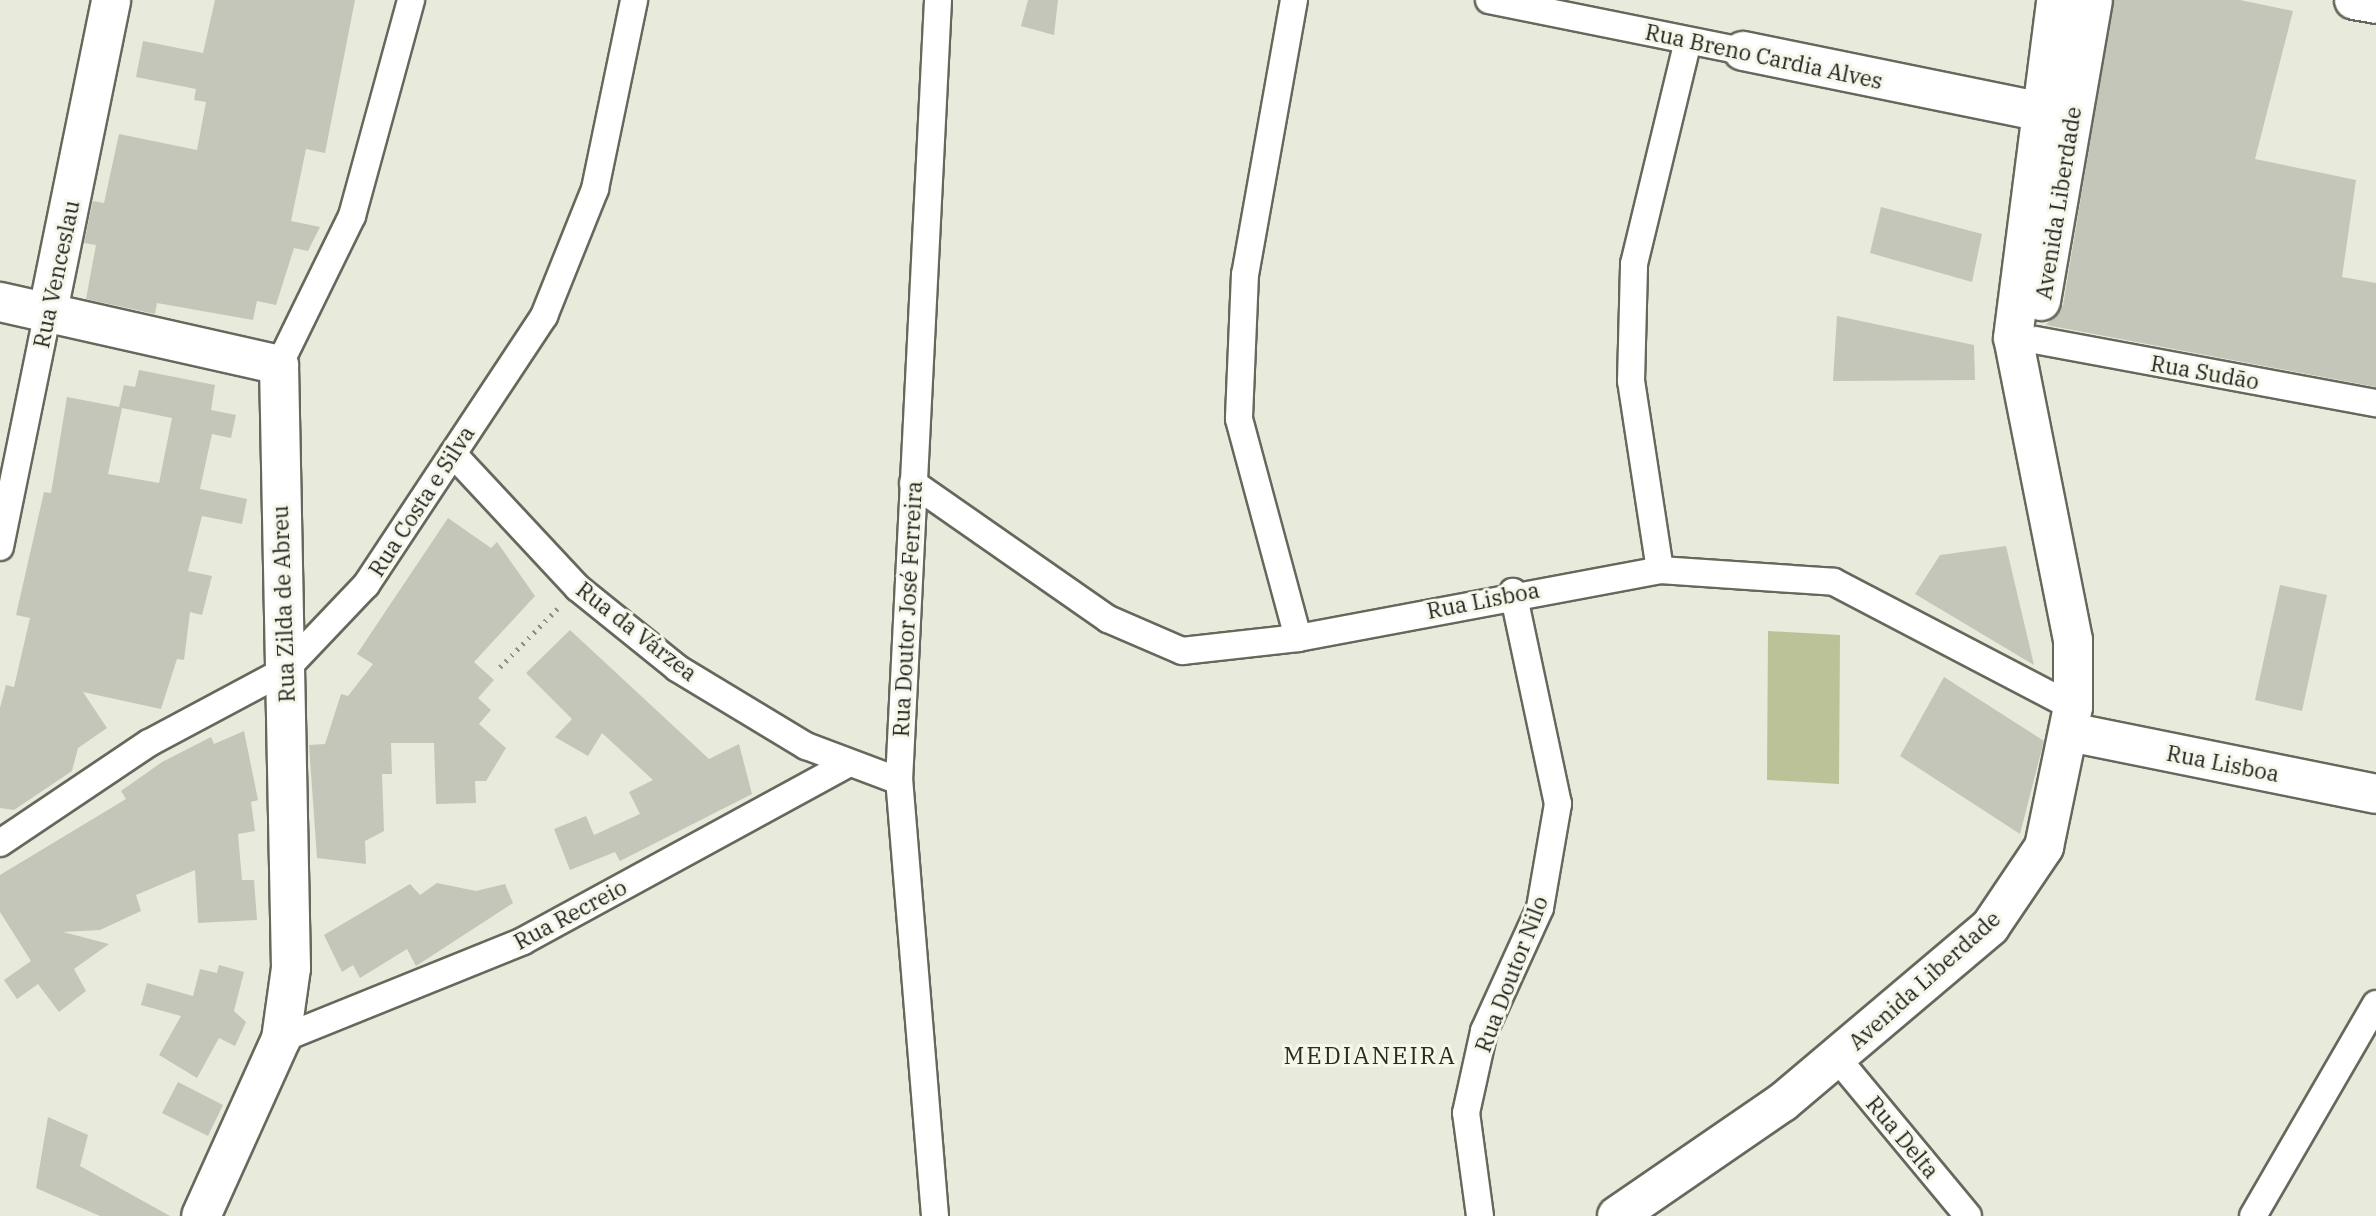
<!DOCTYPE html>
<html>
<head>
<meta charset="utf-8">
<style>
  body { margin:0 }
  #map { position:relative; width:2376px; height:1216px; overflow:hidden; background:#e8eadc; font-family:"IBM Plex Serif",serif }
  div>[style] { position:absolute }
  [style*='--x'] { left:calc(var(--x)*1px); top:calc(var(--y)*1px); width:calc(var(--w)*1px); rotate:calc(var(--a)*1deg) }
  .green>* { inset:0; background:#bbc298 }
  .building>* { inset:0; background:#c3c6b8 }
  .path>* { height:5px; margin-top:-2.5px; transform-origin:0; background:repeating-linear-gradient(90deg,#8e8f85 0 2px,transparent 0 8px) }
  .roads { filter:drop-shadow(2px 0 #66685c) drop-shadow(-2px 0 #66685c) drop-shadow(0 2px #66685c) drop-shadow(0 -2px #66685c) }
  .street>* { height:26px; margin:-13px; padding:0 13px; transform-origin:13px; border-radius:13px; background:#fff }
  .secondary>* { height:38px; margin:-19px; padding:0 19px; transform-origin:19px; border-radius:19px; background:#fff }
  span { translate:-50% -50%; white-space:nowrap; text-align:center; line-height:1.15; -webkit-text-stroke:6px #f5f7ea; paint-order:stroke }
  .street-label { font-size:22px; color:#22231e }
  .neighbourhood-label { font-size:24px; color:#2a2c21; letter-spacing:2px }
</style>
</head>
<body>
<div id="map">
  <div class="green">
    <i style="clip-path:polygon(1768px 631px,1840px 635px,1839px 784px,1767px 780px)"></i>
  </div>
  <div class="building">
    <i style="clip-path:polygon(215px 0,355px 0,325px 153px,306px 149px,291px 221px,320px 227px,308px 251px,294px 248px,276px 305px,257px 301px,253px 320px,157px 303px,155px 314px,86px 299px,96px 245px,84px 243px,93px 201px,104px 203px,119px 134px,197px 150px,206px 102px,194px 100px,196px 89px,136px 77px,143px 41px,203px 53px)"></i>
    <i style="clip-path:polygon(1028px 0,1058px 0,1054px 35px,1021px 26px)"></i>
    <i style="clip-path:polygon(2114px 0,2240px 0,2293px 11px,2255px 159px,2356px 180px,2342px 277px,2376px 283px,2376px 387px,2046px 325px,2063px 305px)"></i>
    <i style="clip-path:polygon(1881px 207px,1982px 234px,1972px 282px,1870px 253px)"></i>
    <i style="clip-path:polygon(1837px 316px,1974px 345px,1975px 380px,1833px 381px)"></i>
    <i style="clip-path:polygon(evenodd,139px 370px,215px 385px,211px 410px,236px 415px,231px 438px,212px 434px,200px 489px,247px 499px,242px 524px,202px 516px,188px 571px,212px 576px,202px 615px,190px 612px,184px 660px,177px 659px,161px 709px,83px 692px,107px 728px,78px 748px,72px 771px,14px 810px,0 808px,0 708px,6px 685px,14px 687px,30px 618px,16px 615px,44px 492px,51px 493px,67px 397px,119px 407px,124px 385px,135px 387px,139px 370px,122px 408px,172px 418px,159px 483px,108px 474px,122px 408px)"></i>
    <i style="clip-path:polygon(448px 518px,491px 548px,497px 542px,535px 596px,474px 662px,494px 680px,478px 698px,491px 710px,479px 724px,506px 748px,486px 781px,475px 781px,476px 803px,436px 804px,434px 743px,391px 743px,392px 774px,382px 774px,384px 831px,365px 841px,366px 864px,317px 858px,309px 745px,325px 744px,341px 694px,348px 696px,373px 664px,357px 654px)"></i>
    <i style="clip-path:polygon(2006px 546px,2034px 665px,1915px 594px,1940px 555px)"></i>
    <i style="clip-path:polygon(2280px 585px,2327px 595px,2302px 711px,2255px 700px)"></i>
    <i style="clip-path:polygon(570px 630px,709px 759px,739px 744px,752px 794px,620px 861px,615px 852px,570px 870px,554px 829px,586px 816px,594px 835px,640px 814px,629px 792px,653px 780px,602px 733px,588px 756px,555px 737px,572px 719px,526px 673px)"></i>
    <i style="clip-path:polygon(1944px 677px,2044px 741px,2020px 834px,1900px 756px)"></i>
    <i style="clip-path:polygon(244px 731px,258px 800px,251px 802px,255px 831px,238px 834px,242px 880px,254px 880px,257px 920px,198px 923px,195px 870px,136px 895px,141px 911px,100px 930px,63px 932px,109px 944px,74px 969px,86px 991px,59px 1012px,38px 984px,17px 999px,4px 980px,31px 961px,0 912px,0 875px,126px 799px,121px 791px,162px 762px,211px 737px,214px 744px)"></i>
    <i style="clip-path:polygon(437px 883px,476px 891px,505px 884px,513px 903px,416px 966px,407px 949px,360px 978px,353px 965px,342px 972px,324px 935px,410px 884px,420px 895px)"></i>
    <i style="clip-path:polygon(219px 965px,244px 972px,234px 1011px,246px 1022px,235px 1046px,219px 1038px,197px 1078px,159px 1055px,181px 1016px,141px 1005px,147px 983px,193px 996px,200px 969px,217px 973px)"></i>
    <i style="clip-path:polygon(178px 1082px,223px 1105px,208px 1136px,162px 1113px)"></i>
    <i style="clip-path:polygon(48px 1117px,88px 1135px,80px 1166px,170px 1216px,100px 1216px,36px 1188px)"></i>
  </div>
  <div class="path">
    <i style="--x:500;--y:667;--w:87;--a:-45.5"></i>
  </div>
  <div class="roads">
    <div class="street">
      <i style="--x:1294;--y:0;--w:278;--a:100.1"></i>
      <i style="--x:1245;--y:274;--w:145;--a:92.4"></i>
      <i style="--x:1239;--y:419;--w:227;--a:74.9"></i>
      <i style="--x:1489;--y:0;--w:259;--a:11.4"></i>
      <i style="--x:2035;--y:340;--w:347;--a:10.5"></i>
      <i style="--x:279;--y:365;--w:166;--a:-63.9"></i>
      <i style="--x:352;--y:216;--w:224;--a:-74.7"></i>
      <i style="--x:453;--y:454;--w:183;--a:47"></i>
      <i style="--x:578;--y:588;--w:127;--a:38.9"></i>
      <i style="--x:677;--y:668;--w:151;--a:31.2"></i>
      <i style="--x:806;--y:746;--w:99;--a:20.6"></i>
      <i style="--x:913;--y:483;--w:238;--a:34.9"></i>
      <i style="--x:1108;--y:619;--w:81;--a:23.4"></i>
      <i style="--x:1182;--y:651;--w:117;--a:-6.4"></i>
      <i style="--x:1298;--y:638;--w:368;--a:-10.6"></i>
      <i style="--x:1660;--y:570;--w:174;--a:3.9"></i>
      <i style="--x:1834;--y:582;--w:270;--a:27.6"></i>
      <i style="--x:0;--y:547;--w:241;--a:-78.5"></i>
      <i style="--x:1660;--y:570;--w:191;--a:-98.7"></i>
      <i style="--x:1631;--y:381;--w:117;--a:-88.5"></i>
      <i style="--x:1634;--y:264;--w:229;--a:-76.4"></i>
      <i style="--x:0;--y:843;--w:179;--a:-33.9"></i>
      <i style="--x:149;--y:743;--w:153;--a:-28.1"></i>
      <i style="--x:284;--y:671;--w:119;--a:-46.4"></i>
      <i style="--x:366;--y:585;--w:323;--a:-56.5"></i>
      <i style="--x:544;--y:316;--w:137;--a:-68.1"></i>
      <i style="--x:595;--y:189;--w:193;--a:-78.3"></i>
      <i style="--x:281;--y:1039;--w:261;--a:-22"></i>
      <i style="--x:523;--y:941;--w:370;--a:-28.6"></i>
      <i style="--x:1837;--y:1058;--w:205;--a:50.3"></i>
      <i style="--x:935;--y:1216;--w:436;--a:-94.7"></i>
      <i style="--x:899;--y:781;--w:782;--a:-87.14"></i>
      <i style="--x:1480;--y:1216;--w:104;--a:-97.7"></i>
      <i style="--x:1466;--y:1113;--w:84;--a:-77.6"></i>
      <i style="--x:1484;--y:1031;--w:135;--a:-65.5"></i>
      <i style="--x:1540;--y:908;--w:106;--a:-80.2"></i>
      <i style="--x:1558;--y:804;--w:217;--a:-102"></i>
      <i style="--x:2253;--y:1216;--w:245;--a:-59.9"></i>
    </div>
    <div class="secondary">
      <i style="--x:2354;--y:0;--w:22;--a:10"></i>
      <i style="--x:1743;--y:51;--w:326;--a:11.5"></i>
      <i style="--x:2041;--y:301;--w:305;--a:-80.2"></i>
      <i style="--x:0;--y:302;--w:286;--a:12.7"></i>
      <i style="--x:279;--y:365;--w:603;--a:88.86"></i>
      <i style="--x:291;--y:968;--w:72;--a:98"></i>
      <i style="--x:281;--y:1039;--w:194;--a:114.3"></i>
      <i style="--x:48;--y:311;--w:317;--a:-78.5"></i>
      <i style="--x:2069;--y:732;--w:313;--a:11.4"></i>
      <i style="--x:1617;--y:1216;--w:201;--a:-34.5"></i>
      <i style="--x:1783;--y:1102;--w:271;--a:-40.2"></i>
      <i style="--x:1990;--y:927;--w:97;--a:-56"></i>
      <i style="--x:2044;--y:847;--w:143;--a:-78.3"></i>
      <i style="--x:2073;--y:707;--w:67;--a:-90"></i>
      <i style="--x:2073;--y:640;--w:308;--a:-101.2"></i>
      <i style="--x:2013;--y:338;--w:341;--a:-82.7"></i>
    </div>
  </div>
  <div class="street-label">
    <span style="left:1764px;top:56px;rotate:12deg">Rua Breno Cardia Alves</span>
    <span style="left:2058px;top:203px;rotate:-81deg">Avenida Liberdade</span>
    <span style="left:56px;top:274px;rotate:-78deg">Rua Venceslau</span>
    <span style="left:2205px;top:372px;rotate:10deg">Rua Sudão</span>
    <span style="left:421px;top:501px;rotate:-57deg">Rua Costa e Silva</span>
    <span style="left:1483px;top:600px;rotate:-11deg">Rua Lisboa</span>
    <span style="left:283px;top:604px;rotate:-92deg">Rua Zilda de Abreu</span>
    <span style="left:907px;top:609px;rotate:-87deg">Rua Doutor José Ferreira</span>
    <span style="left:637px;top:631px;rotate:38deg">Rua da Várzea</span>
    <span style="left:2223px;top:763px;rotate:11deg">Rua Lisboa</span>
    <span style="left:570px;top:914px;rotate:-28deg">Rua Recreio</span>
    <span style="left:1511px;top:974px;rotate:-69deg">Rua Doutor Nilo</span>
    <span style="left:1924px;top:980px;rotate:-42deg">Avenida Liberdade</span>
    <span style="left:1903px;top:1137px;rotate:50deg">Rua Delta</span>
  </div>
  <div class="neighbourhood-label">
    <span style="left:1370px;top:1056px">MEDIANEIRA</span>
  </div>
</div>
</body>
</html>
